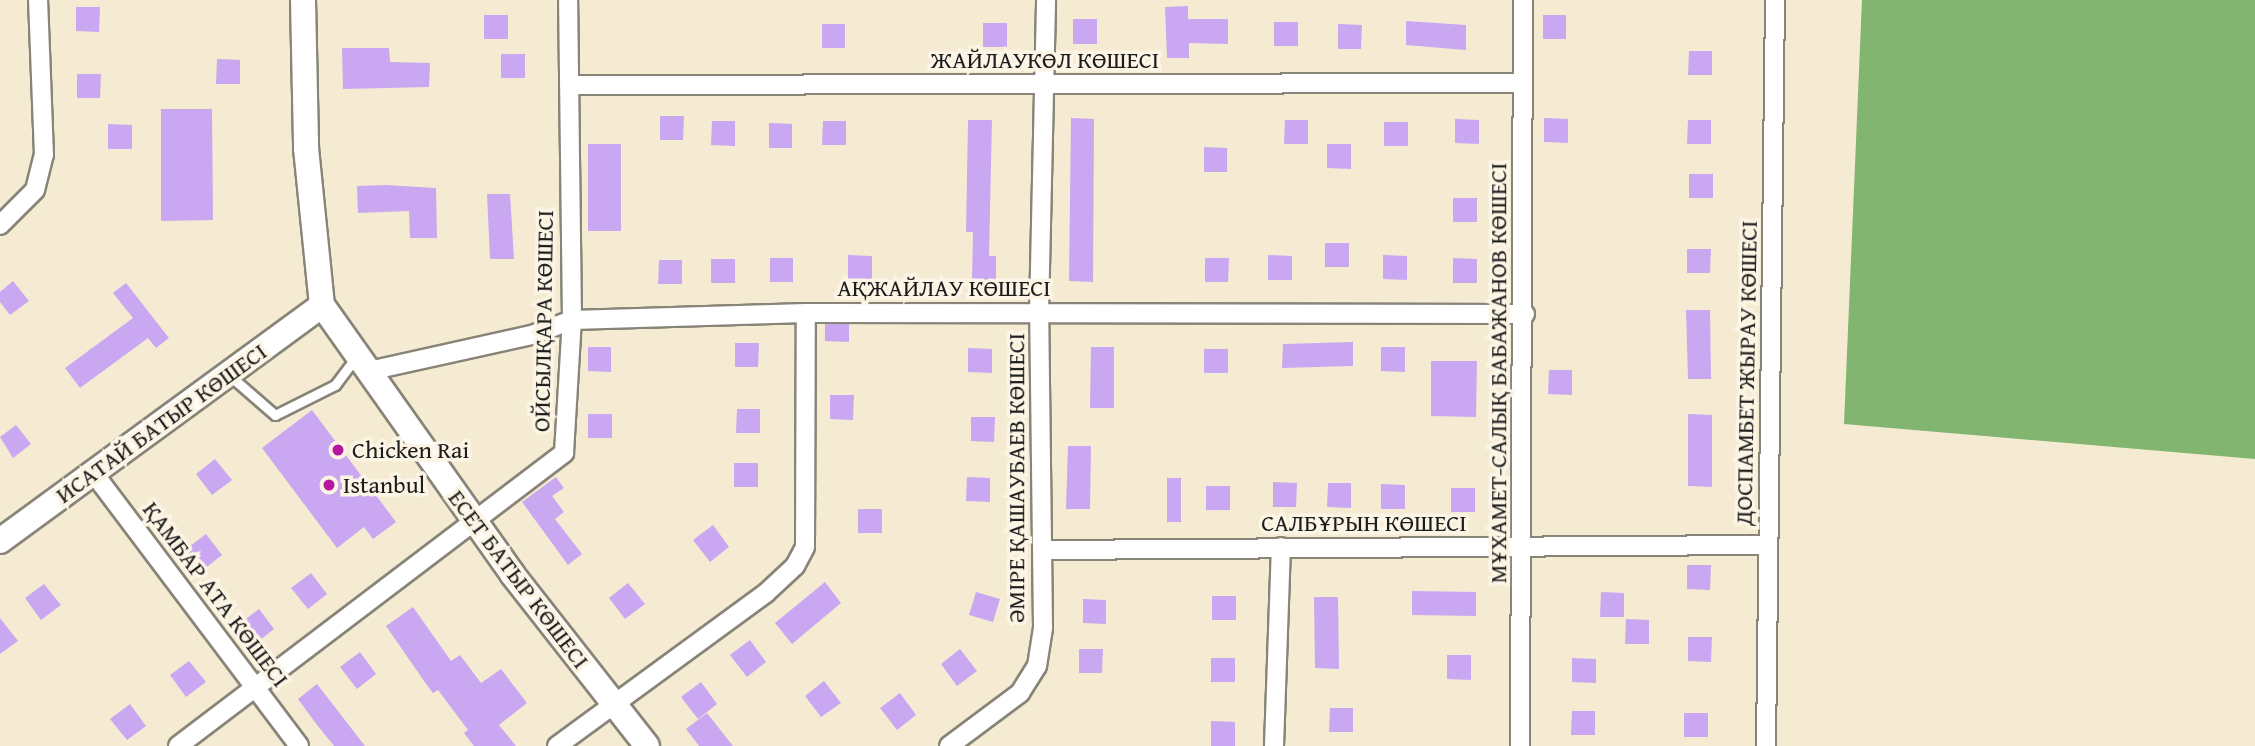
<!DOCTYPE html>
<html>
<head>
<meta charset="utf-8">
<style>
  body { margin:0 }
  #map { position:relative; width:2255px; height:746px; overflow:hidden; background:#f5ebd3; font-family:"Gentium Book Plus",serif }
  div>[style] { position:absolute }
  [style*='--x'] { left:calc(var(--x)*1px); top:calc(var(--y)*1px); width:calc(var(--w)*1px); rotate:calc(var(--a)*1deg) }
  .forest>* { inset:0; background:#81b570 }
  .building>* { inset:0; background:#c9a7f1 }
  .roads { filter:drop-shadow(2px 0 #888478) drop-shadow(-2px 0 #888478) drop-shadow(0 2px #888478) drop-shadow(0 -2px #888478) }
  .lane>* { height:9px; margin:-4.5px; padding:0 4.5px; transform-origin:4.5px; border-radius:4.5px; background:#fff }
  .street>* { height:18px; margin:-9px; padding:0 9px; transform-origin:9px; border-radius:9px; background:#fff }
  .secondary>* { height:24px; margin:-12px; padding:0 12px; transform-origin:12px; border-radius:12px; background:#fff }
  .dots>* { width:19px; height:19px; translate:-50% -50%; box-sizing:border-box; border:4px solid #fcf5e5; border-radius:50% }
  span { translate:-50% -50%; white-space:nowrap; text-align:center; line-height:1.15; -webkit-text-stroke:7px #fcf5e5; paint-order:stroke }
  .street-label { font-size:24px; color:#1c1c1c }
  .poi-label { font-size:24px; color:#1c1c1c }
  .left { translate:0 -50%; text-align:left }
</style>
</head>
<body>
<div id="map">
  <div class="forest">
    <i style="clip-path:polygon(1862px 0,2255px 0,2255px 459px,1844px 424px)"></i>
  </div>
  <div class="building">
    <i style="clip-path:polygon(1188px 6px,1188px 19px,1228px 19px,1228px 44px,1189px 43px,1189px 58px,1167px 58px,1165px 7px)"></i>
    <i style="clip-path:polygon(76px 7px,100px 7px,99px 32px,76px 31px)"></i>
    <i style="clip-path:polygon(484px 15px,508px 15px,508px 39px,484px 39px)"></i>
    <i style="clip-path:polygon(1543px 15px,1566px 15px,1566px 39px,1543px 39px)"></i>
    <i style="clip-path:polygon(1073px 19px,1097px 19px,1097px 44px,1073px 44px)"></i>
    <i style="clip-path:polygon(1406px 21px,1466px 25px,1466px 50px,1406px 45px)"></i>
    <i style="clip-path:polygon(1274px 22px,1298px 22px,1298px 46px,1274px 46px)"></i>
    <i style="clip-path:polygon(983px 23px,1007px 23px,1007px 47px,983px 47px)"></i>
    <i style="clip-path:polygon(822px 24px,845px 24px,845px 48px,822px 48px)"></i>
    <i style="clip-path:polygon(1338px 24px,1362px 25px,1361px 49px,1338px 49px)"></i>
    <i style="clip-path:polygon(342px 48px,389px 48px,390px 62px,430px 63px,429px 87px,343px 89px)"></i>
    <i style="clip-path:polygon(1689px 51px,1712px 51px,1712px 75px,1688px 75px)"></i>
    <i style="clip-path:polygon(501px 54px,525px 54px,525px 78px,501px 78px)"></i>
    <i style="clip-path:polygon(217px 59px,240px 60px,240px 84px,216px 84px)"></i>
    <i style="clip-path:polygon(77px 74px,101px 74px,100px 98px,77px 98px)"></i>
    <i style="clip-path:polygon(161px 109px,212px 109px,213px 220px,161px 221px)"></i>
    <i style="clip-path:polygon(660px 116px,684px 116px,683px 140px,660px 140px)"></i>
    <i style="clip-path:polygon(1071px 118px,1094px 119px,1093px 282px,1069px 281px)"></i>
    <i style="clip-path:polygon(1544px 118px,1568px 119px,1568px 143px,1544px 142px)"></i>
    <i style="clip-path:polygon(1455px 119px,1479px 120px,1479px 144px,1455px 143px)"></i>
    <i style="clip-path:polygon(968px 120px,992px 120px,989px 256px,996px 256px,996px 280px,972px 280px,973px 232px,966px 232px)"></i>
    <i style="clip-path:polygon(1285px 120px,1308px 120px,1308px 144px,1284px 144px)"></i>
    <i style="clip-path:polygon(1688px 120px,1711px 120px,1711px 144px,1687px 144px)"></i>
    <i style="clip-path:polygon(712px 121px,735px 121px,735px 146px,711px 145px)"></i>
    <i style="clip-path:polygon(823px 121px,846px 121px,846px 145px,822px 145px)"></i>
    <i style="clip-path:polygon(1384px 122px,1408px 122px,1408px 146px,1384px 146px)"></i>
    <i style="clip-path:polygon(769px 123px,792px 124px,792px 148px,769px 148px)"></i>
    <i style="clip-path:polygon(108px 124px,132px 125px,132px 149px,108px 149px)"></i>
    <i style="clip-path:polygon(588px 144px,621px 144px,621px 231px,588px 231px)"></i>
    <i style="clip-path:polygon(1327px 144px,1351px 144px,1351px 169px,1327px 168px)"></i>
    <i style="clip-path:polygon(1204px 147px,1227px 148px,1227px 172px,1204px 172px)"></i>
    <i style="clip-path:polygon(1689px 174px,1713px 174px,1713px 198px,1689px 198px)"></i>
    <i style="clip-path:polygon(386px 185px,436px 188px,437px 238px,410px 238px,409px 211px,358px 213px,357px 186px)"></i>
    <i style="clip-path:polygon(487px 194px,510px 194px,514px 259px,490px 259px)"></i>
    <i style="clip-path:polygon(1453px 198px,1477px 198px,1477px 222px,1453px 222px)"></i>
    <i style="clip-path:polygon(1325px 243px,1349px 243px,1349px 267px,1325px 267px)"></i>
    <i style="clip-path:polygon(1687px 249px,1711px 249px,1710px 273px,1687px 273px)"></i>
    <i style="clip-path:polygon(848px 255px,872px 256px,872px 280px,848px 279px)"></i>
    <i style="clip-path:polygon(1268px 255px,1292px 256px,1292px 280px,1268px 280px)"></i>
    <i style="clip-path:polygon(1383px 255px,1407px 256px,1407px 280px,1383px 279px)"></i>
    <i style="clip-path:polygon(770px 258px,793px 258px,793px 282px,770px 282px)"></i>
    <i style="clip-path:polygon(1205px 258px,1229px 258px,1228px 282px,1205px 282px)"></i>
    <i style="clip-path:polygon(1453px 258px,1477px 259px,1477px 283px,1453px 283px)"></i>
    <i style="clip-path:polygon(711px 259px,735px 259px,735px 283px,711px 283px)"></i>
    <i style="clip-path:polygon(659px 260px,682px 260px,682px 284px,658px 284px)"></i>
    <i style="clip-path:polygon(13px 281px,29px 301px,10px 315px,0 302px,0 292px)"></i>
    <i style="clip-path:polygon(126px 283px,169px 338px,156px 348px,148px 338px,80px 388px,65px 368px,133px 318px,113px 293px)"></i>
    <i style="clip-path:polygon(1686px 310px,1710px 310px,1711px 379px,1688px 379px)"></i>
    <i style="clip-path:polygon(825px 324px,849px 324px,849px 342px,825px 341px)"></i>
    <i style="clip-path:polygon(1353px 342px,1353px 366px,1282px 368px,1283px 344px)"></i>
    <i style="clip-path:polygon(735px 343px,759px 343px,758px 367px,735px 367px)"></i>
    <i style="clip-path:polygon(588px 347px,611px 347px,611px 372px,588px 371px)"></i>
    <i style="clip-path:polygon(1091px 347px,1114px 347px,1114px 408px,1090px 408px)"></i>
    <i style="clip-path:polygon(1381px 347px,1405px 347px,1405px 372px,1381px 371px)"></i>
    <i style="clip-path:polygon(968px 348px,992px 349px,992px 373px,968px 372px)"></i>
    <i style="clip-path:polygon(1204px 349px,1228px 349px,1228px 373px,1204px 373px)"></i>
    <i style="clip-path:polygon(1431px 361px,1477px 361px,1476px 417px,1431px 416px)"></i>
    <i style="clip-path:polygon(1549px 370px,1572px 370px,1572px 395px,1548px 394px)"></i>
    <i style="clip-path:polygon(830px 395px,854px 395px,853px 420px,830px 419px)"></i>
    <i style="clip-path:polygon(737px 409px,760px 409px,760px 433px,736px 433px)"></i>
    <i style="clip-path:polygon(312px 410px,396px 522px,373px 539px,364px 527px,337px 548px,262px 448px)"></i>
    <i style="clip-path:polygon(588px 414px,612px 414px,612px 438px,588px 438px)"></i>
    <i style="clip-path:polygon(1688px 414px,1712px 415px,1712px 487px,1688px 486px)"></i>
    <i style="clip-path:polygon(971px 417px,995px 417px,994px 442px,971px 441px)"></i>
    <i style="clip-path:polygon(16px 425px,31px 444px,13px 458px,0 437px)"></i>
    <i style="clip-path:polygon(1068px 446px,1091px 446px,1090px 509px,1066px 509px)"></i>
    <i style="clip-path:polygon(215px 459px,232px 480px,212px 495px,196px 474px)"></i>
    <i style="clip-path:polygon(734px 463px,758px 463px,758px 487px,734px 487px)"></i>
    <i style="clip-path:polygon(556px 477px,564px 488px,552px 496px,564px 512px,555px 519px,582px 554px,568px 565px,522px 502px)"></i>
    <i style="clip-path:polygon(967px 477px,990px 478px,990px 502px,966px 501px)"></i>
    <i style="clip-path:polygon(1167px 478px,1181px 478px,1181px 522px,1167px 522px)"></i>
    <i style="clip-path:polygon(1273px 482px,1297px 483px,1296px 507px,1273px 507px)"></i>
    <i style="clip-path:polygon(1328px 483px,1351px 483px,1351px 508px,1327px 507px)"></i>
    <i style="clip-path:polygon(1381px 484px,1405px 485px,1405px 509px,1381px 509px)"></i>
    <i style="clip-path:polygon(1206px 486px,1230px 486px,1230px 510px,1206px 510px)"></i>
    <i style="clip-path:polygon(1451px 488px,1475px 488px,1475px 512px,1451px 512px)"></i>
    <i style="clip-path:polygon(858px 509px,882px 509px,882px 533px,858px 533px)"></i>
    <i style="clip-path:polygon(713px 525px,729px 547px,710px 562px,693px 540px)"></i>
    <i style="clip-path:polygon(206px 534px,222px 555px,203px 570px,186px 549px)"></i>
    <i style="clip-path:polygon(1687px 565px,1711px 565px,1710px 590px,1687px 589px)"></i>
    <i style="clip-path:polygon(311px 573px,327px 594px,308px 609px,291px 588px)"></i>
    <i style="clip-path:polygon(825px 582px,841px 603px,792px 644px,775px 623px)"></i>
    <i style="clip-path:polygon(628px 583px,645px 604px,625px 619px,609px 598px)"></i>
    <i style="clip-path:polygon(44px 584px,61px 605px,41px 620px,25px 598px)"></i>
    <i style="clip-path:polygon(1412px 591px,1476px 592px,1476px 616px,1412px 615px)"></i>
    <i style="clip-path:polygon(976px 592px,1000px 599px,993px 622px,969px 615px)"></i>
    <i style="clip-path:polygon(1601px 592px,1624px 593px,1624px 617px,1600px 617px)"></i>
    <i style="clip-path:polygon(1212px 596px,1236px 596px,1236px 620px,1212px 620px)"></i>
    <i style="clip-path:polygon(1314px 597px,1338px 597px,1339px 669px,1315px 668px)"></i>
    <i style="clip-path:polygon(1083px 599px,1106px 600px,1106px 624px,1083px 623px)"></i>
    <i style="clip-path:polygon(413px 607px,451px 661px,460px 655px,481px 683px,501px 669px,527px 703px,499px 725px,516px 746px,474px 746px,464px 733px,468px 730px,438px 690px,433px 693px,424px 681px,386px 626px)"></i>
    <i style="clip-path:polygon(259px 609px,274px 629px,255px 644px,239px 624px)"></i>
    <i style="clip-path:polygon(0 618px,18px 641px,0 654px)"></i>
    <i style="clip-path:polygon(1626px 619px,1649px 620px,1649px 644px,1625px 644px)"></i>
    <i style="clip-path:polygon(1688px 637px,1712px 637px,1711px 662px,1688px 661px)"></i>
    <i style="clip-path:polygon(750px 640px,766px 662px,747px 677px,730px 655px)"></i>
    <i style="clip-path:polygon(960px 649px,977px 671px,957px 686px,941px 664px)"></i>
    <i style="clip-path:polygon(1079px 649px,1103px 649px,1102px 673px,1079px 673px)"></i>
    <i style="clip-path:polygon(360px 652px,376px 674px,357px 689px,340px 667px)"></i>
    <i style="clip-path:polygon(1447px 655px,1471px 655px,1471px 680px,1447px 679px)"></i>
    <i style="clip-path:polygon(1211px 658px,1235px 658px,1235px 682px,1211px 682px)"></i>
    <i style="clip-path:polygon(1572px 658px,1596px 659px,1596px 683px,1572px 682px)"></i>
    <i style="clip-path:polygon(189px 661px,206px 682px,186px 697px,170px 675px)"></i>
    <i style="clip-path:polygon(824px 681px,841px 703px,821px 717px,805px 696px)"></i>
    <i style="clip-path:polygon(701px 682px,717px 704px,698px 719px,681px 697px)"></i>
    <i style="clip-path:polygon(317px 684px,348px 724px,365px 746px,334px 746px,314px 721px,298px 699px)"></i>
    <i style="clip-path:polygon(900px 693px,916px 715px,897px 730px,880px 708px)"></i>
    <i style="clip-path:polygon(130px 704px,146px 726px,127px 740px,110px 719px)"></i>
    <i style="clip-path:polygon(1330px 708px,1353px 708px,1353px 732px,1329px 732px)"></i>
    <i style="clip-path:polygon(1572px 711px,1595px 711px,1595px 735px,1571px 735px)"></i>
    <i style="clip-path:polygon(707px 713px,733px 746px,699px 746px,686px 729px)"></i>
    <i style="clip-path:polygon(1684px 713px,1708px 713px,1708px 737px,1684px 737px)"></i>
    <i style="clip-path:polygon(1211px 721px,1235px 722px,1235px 746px,1211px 746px)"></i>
  </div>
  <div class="roads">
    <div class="lane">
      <i style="--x:229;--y:375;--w:61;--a:41"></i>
      <i style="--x:275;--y:415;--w:67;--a:-26.6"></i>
      <i style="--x:335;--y:385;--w:36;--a:-53"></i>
    </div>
    <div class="street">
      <i style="--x:569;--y:85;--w:953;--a:-0.12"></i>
      <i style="--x:0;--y:225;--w:49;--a:-45"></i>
      <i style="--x:35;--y:190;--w:36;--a:-76"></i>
      <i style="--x:44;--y:155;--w:155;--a:-92.2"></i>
      <i style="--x:369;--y:371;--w:167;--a:-12.5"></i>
      <i style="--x:532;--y:335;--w:43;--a:-20.6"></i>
      <i style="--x:572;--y:320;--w:234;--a:-1.7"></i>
      <i style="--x:806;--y:313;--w:719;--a:0.08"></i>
      <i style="--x:92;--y:471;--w:344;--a:53"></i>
      <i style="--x:1044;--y:550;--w:724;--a:-0.4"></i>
      <i style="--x:178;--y:746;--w:485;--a:-37.2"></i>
      <i style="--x:564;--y:453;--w:133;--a:-86.6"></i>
      <i style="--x:572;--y:320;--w:320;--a:-90.7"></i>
      <i style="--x:557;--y:746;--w:259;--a:-36.2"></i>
      <i style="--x:766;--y:593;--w:40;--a:-43"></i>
      <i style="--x:795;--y:566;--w:21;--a:-62"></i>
      <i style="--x:805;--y:547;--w:234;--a:-89.8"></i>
      <i style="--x:949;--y:746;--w:89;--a:-36.7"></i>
      <i style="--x:1020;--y:693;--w:32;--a:-58"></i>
      <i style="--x:1037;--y:666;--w:39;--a:-81"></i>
      <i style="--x:1043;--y:627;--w:315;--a:-90.7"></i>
      <i style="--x:1039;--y:312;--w:312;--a:-88.7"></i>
      <i style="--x:1274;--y:746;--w:199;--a:-88"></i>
      <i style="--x:1520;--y:746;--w:746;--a:-89.77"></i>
      <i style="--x:1766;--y:746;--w:746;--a:-89.31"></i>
    </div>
    <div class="secondary">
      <i style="--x:303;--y:0;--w:148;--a:88.8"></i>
      <i style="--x:306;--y:148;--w:158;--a:84.2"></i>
      <i style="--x:322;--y:305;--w:331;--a:54.7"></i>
      <i style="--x:513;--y:575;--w:217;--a:51.9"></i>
      <i style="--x:0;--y:541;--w:399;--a:-36.2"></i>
    </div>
  </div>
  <div class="dots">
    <i style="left:338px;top:450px;background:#b5179e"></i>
    <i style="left:329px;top:485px;background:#b5179e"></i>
  </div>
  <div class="street-label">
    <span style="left:1045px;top:60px">ЖАЙЛАУКӨЛ КӨШЕСІ</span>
    <span style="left:944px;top:288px">АҚЖАЙЛАУ КӨШЕСІ</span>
    <span style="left:543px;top:321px;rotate:-89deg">ОЙСЫЛҚАРА КӨШЕСІ</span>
    <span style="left:1498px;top:373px;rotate:-90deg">МҰХАМЕТ-САЛЫҚ БАБАЖАНОВ КӨШЕСІ</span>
    <span style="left:1746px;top:373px;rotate:-89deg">ДОСПАМБЕТ ЖЫРАУ КӨШЕСІ</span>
    <span style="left:161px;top:423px;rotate:-36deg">ИСАТАЙ БАТЫР КӨШЕСІ</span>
    <span style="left:1016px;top:478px;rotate:-90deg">ӘМІРЕ ҚАШАУБАЕВ КӨШЕСІ</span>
    <span style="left:1364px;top:523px">САЛБҰРЫН КӨШЕСІ</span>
    <span style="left:519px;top:579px;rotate:53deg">ЕСЕТ БАТЫР КӨШЕСІ</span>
    <span style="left:216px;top:594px;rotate:53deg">ҚАМБАР АТА КӨШЕСІ</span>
  </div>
  <div class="poi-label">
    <span class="left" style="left:352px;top:450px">Chicken Rai</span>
    <span class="left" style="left:343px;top:485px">Istanbul</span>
  </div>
</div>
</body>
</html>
